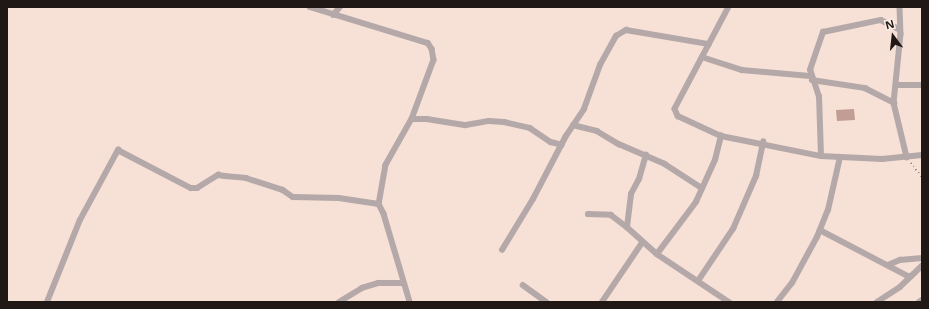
<!DOCTYPE html>
<html>
<head>
<meta charset="utf-8">
<style>
  body { margin:0 }
  #map { position:relative; width:929px; height:309px; overflow:hidden; background:#f7e0d5; font-family:"Open Sans",sans-serif }
  div>[style] { position:absolute }
  [style*='--x'] { left:calc(var(--x)*1px); top:calc(var(--y)*1px); width:calc(var(--w)*1px); rotate:calc(var(--a)*1deg) }
  .building>* { inset:0; background:#c19d95 }
  .path>* { height:1.5px; margin-top:-0.75px; transform-origin:0; background:repeating-linear-gradient(90deg,#9c8c84 0 1px,transparent 0 4px) }
  .street>* { height:5.5px; margin:-2.75px; padding:0 2.75px; transform-origin:2.75px; border-radius:2.75px; background:#b4a8a9 }
  span { translate:-50% -50%; white-space:nowrap; text-align:center; line-height:1.15; -webkit-text-stroke:3px #fdefe8; paint-order:stroke }
  .frame { position:absolute; inset:0; border:8px solid #201814; pointer-events:none }
  .north { position:absolute; left:873px; top:16px; width:40px; height:40px; -webkit-text-stroke:3px #fdefe8; paint-order:stroke; rotate:345deg; font-size:11px; font-weight:700; line-height:16px; text-align:center; color:#201814 }
  .north::after { content:''; display:block; margin:auto; width:14px; height:18px; background:#201814; clip-path:polygon(50% 0,100% 100%,50% 72%,0 100%) }
</style>
</head>
<body>
<div id="map">
  <div class="building">
    <i style="clip-path:polygon(854px 109px,855px 120px,837px 121px,836px 110px)"></i>
  </div>
  <div class="path">
    <i style="--x:911;--y:163;--w:18;--a:52"></i>
  </div>
  <div class="street">
    <i style="--x:310;--y:7;--w:123;--a:17"></i>
    <i style="--x:428;--y:43;--w:7;--a:56"></i>
    <i style="--x:432;--y:49;--w:11;--a:80"></i>
    <i style="--x:434;--y:60;--w:63;--a:110.4"></i>
    <i style="--x:412;--y:119;--w:53;--a:119.5"></i>
    <i style="--x:386;--y:165;--w:40;--a:100"></i>
    <i style="--x:729;--y:7;--w:115;--a:117.9"></i>
    <i style="--x:675;--y:109;--w:8;--a:67"></i>
    <i style="--x:678;--y:116;--w:47;--a:24.9"></i>
    <i style="--x:721;--y:136;--w:102;--a:11.3"></i>
    <i style="--x:821;--y:156;--w:61;--a:2.8"></i>
    <i style="--x:882;--y:159;--w:40;--a:-5.7"></i>
    <i style="--x:900;--y:7;--w:27;--a:88"></i>
    <i style="--x:901;--y:34;--w:69;--a:95.8"></i>
    <i style="--x:894;--y:103;--w:56;--a:76.5"></i>
    <i style="--x:333;--y:15;--w:11;--a:-49"></i>
    <i style="--x:702;--y:57;--w:42;--a:18"></i>
    <i style="--x:742;--y:70;--w:68;--a:5"></i>
    <i style="--x:812;--y:80;--w:54;--a:8.6"></i>
    <i style="--x:865;--y:88;--w:33;--a:27"></i>
    <i style="--x:898;--y:85;--w:24;--a:0"></i>
    <i style="--x:412;--y:119;--w:15;--a:0"></i>
    <i style="--x:427;--y:119;--w:39;--a:9"></i>
    <i style="--x:466;--y:125;--w:23;--a:-10"></i>
    <i style="--x:489;--y:121;--w:15;--a:4"></i>
    <i style="--x:504;--y:122;--w:27;--a:13"></i>
    <i style="--x:530;--y:128;--w:25;--a:34"></i>
    <i style="--x:551;--y:142;--w:11;--a:15"></i>
    <i style="--x:573;--y:125;--w:25;--a:14"></i>
    <i style="--x:597;--y:131;--w:26;--a:31"></i>
    <i style="--x:619;--y:144;--w:50;--a:23.5"></i>
    <i style="--x:665;--y:164;--w:44;--a:33"></i>
    <i style="--x:821;--y:156;--w:59;--a:-91.9"></i>
    <i style="--x:819;--y:97;--w:28;--a:-108"></i>
    <i style="--x:810;--y:70;--w:40;--a:-71.1"></i>
    <i style="--x:823;--y:32;--w:59;--a:-11.7"></i>
    <i style="--x:881;--y:20;--w:20;--a:27"></i>
    <i style="--x:588;--y:214;--w:23;--a:2"></i>
    <i style="--x:611;--y:215;--w:20;--a:37"></i>
    <i style="--x:627;--y:227;--w:40;--a:42"></i>
    <i style="--x:657;--y:254;--w:87;--a:33.7"></i>
    <i style="--x:627;--y:227;--w:33;--a:-83"></i>
    <i style="--x:631;--y:194;--w:17;--a:-62"></i>
    <i style="--x:639;--y:179;--w:25;--a:-74"></i>
    <i style="--x:820;--y:230;--w:99;--a:27.6"></i>
    <i style="--x:908;--y:276;--w:3;--a:0"></i>
    <i style="--x:502;--y:250;--w:60;--a:-58.7"></i>
    <i style="--x:533;--y:199;--w:71;--a:-62.4"></i>
    <i style="--x:566;--y:136;--w:32;--a:-56"></i>
    <i style="--x:584;--y:109;--w:47;--a:-70"></i>
    <i style="--x:600;--y:65;--w:33;--a:-61"></i>
    <i style="--x:616;--y:36;--w:12;--a:-31"></i>
    <i style="--x:626;--y:30;--w:84;--a:9.6"></i>
    <i style="--x:657;--y:254;--w:65;--a:-53.1"></i>
    <i style="--x:696;--y:202;--w:46;--a:-65.7"></i>
    <i style="--x:715;--y:160;--w:25;--a:-76"></i>
    <i style="--x:888;--y:265;--w:13;--a:-23"></i>
    <i style="--x:900;--y:260;--w:22;--a:-5"></i>
    <i style="--x:698;--y:281;--w:63;--a:-56.1"></i>
    <i style="--x:733;--y:229;--w:58;--a:-66.5"></i>
    <i style="--x:756;--y:176;--w:35;--a:-78"></i>
    <i style="--x:523;--y:285;--w:29;--a:36"></i>
    <i style="--x:47;--y:302;--w:88;--a:-68.1"></i>
    <i style="--x:80;--y:220;--w:80;--a:-61.5"></i>
    <i style="--x:118;--y:150;--w:82;--a:27.5"></i>
    <i style="--x:191;--y:188;--w:6;--a:0"></i>
    <i style="--x:197;--y:188;--w:25;--a:-32"></i>
    <i style="--x:218;--y:175;--w:7;--a:8"></i>
    <i style="--x:225;--y:176;--w:21;--a:5"></i>
    <i style="--x:246;--y:178;--w:39;--a:18"></i>
    <i style="--x:283;--y:190;--w:12;--a:35"></i>
    <i style="--x:293;--y:197;--w:46;--a:1.2"></i>
    <i style="--x:339;--y:198;--w:40;--a:8.5"></i>
    <i style="--x:379;--y:204;--w:11;--a:63"></i>
    <i style="--x:384;--y:214;--w:92;--a:73.5"></i>
    <i style="--x:339;--y:302;--w:27;--a:-31"></i>
    <i style="--x:362;--y:288;--w:17;--a:-17"></i>
    <i style="--x:378;--y:283;--w:24;--a:0"></i>
    <i style="--x:602;--y:302;--w:71;--a:-55.9"></i>
    <i style="--x:777;--y:302;--w:24;--a:-52"></i>
    <i style="--x:792;--y:283;--w:52;--a:-61.5"></i>
    <i style="--x:817;--y:237;--w:29;--a:-68"></i>
    <i style="--x:828;--y:210;--w:54;--a:-77.2"></i>
    <i style="--x:877;--y:302;--w:27;--a:-33"></i>
    <i style="--x:900;--y:287;--w:30;--a:-44"></i>
    <i style="--x:919;--y:302;--w:4;--a:-34"></i>
  </div>
  <div class="frame"></div>
  <div class="north">N</div>
</div>
</body>
</html>
